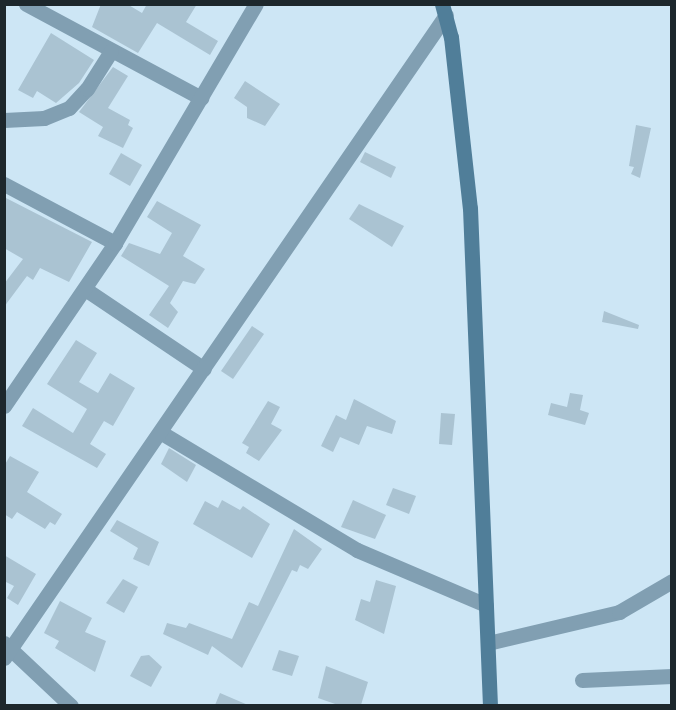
<!DOCTYPE html>
<html>
<head>
<meta charset="utf-8">
<style>
  body { margin:0 }
  #map { position:relative; width:676px; height:710px; overflow:hidden; background:#cde6f5; font-family:Helvetica,sans-serif }
  div>[style] { position:absolute }
  [style*='--x'] { left:calc(var(--x)*1px); top:calc(var(--y)*1px); width:calc(var(--w)*1px); rotate:calc(var(--a)*1deg) }
  .building>* { inset:0; background:#aac3d2 }
  .street>* { height:15px; margin:-7.5px; padding:0 7.5px; transform-origin:7.5px; border-radius:7.5px; background:#819fb2 }
  .secondary>* { height:15px; margin:-7.5px; padding:0 7.5px; transform-origin:7.5px; border-radius:7.5px; background:#507e99 }
  span { translate:-50% -50%; white-space:nowrap; text-align:center; line-height:1.15; -webkit-text-stroke:6px #cde6f5; paint-order:stroke }
  .frame { position:absolute; inset:0; border:6px solid #1d272c; pointer-events:none }
</style>
</head>
<body>
<div id="map">
  <div class="building">
    <i style="clip-path:polygon(101px 4px,127px 4px,142px 13px,147px 4px,197px 4px,186px 22px,218px 41px,210px 55px,157px 23px,138px 53px,92px 27px)"></i>
    <i style="clip-path:polygon(51px 33px,94px 60px,79px 83px,56px 103px,37px 91px,33px 98px,18px 90px)"></i>
    <i style="clip-path:polygon(113px 67px,128px 76px,108px 108px,130px 120px,128px 125px,133px 128px,123px 148px,98px 136px,103px 127px,79px 112px)"></i>
    <i style="clip-path:polygon(245px 81px,280px 104px,265px 126px,247px 118px,247px 107px,234px 98px)"></i>
    <i style="clip-path:polygon(636px 125px,651px 128px,640px 178px,631px 174px,634px 167px,629px 166px)"></i>
    <i style="clip-path:polygon(365px 152px,396px 167px,391px 178px,360px 162px)"></i>
    <i style="clip-path:polygon(121px 153px,142px 165px,130px 186px,109px 174px)"></i>
    <i style="clip-path:polygon(4px 197px,92px 242px,69px 282px,40px 268px,33px 280px,27px 276px,4px 307px,4px 284px,23px 259px,4px 248px)"></i>
    <i style="clip-path:polygon(157px 201px,201px 225px,183px 256px,205px 269px,195px 284px,183px 281px,170px 303px,178px 312px,168px 328px,149px 315px,169px 286px,121px 256px,129px 243px,160px 254px,172px 233px,147px 217px)"></i>
    <i style="clip-path:polygon(359px 204px,404px 226px,392px 247px,349px 219px)"></i>
    <i style="clip-path:polygon(604px 311px,639px 325px,638px 329px,602px 322px)"></i>
    <i style="clip-path:polygon(252px 326px,264px 334px,233px 379px,221px 371px)"></i>
    <i style="clip-path:polygon(76px 340px,97px 353px,79px 382px,98px 393px,110px 373px,135px 388px,113px 426px,104px 421px,90px 444px,106px 454px,97px 468px,22px 426px,33px 408px,73px 433px,87px 409px,47px 384px)"></i>
    <i style="clip-path:polygon(570px 393px,583px 395px,580px 410px,589px 413px,585px 425px,548px 415px,551px 403px,567px 407px)"></i>
    <i style="clip-path:polygon(354px 399px,396px 421px,392px 434px,367px 426px,359px 445px,340px 437px,333px 452px,321px 446px,336px 415px,346px 420px)"></i>
    <i style="clip-path:polygon(268px 401px,280px 407px,271px 424px,282px 430px,259px 461px,246px 453px,249px 447px,242px 443px)"></i>
    <i style="clip-path:polygon(441px 413px,455px 414px,452px 445px,439px 444px)"></i>
    <i style="clip-path:polygon(169px 448px,196px 465px,187px 482px,161px 464px)"></i>
    <i style="clip-path:polygon(10px 456px,39px 472px,27px 492px,62px 514px,55px 525px,50px 522px,45px 529px,17px 512px,12px 519px,4px 514px,4px 466px)"></i>
    <i style="clip-path:polygon(393px 488px,416px 496px,409px 514px,386px 505px)"></i>
    <i style="clip-path:polygon(222px 500px,240px 510px,243px 506px,270px 524px,252px 558px,193px 524px,205px 501px,218px 508px)"></i>
    <i style="clip-path:polygon(353px 500px,386px 515px,375px 539px,341px 527px)"></i>
    <i style="clip-path:polygon(117px 520px,159px 542px,149px 566px,133px 559px,138px 548px,110px 531px)"></i>
    <i style="clip-path:polygon(294px 529px,322px 549px,308px 569px,300px 565px,297px 572px,292px 570px,242px 668px,212px 646px,208px 655px,163px 634px,167px 623px,186px 628px,189px 623px,232px 639px,249px 602px,258px 606px)"></i>
    <i style="clip-path:polygon(4px 555px,36px 574px,18px 605px,7px 598px,14px 586px,4px 581px)"></i>
    <i style="clip-path:polygon(123px 579px,138px 587px,124px 613px,106px 603px)"></i>
    <i style="clip-path:polygon(376px 580px,396px 586px,384px 634px,355px 620px,361px 599px,370px 602px)"></i>
    <i style="clip-path:polygon(60px 601px,92px 618px,85px 632px,106px 641px,95px 672px,55px 648px,59px 641px,44px 633px)"></i>
    <i style="clip-path:polygon(279px 650px,299px 656px,292px 676px,272px 670px)"></i>
    <i style="clip-path:polygon(149px 655px,162px 667px,151px 687px,130px 676px,141px 656px)"></i>
    <i style="clip-path:polygon(326px 666px,368px 682px,361px 705px,338px 705px,318px 698px)"></i>
    <i style="clip-path:polygon(220px 693px,248px 705px,215px 705px)"></i>
  </div>
  <div class="street">
    <i style="--x:26;--y:4;--w:199;--a:28.2"></i>
    <i style="--x:4;--y:120;--w:40;--a:-2.9"></i>
    <i style="--x:44;--y:118;--w:27;--a:-22"></i>
    <i style="--x:69;--y:108;--w:26;--a:-47"></i>
    <i style="--x:87;--y:89;--w:45;--a:-57.7"></i>
    <i style="--x:4;--y:184;--w:126;--a:28"></i>
    <i style="--x:85;--y:289;--w:143;--a:33.9"></i>
    <i style="--x:4;--y:406;--w:197;--a:-55.7"></i>
    <i style="--x:115;--y:243;--w:277;--a:-59.5"></i>
    <i style="--x:160;--y:432;--w:230;--a:30.9"></i>
    <i style="--x:357;--y:550;--w:140;--a:23.1"></i>
    <i style="--x:4;--y:643;--w:92;--a:43.2"></i>
    <i style="--x:488;--y:643;--w:135;--a:-13.3"></i>
    <i style="--x:619;--y:612;--w:61;--a:-30.3"></i>
    <i style="--x:4;--y:658;--w:780;--a:-55.5"></i>
    <i style="--x:582;--y:680;--w:90;--a:-2.5"></i>
  </div>
  <div class="secondary">
    <i style="--x:442;--y:4;--w:34;--a:75"></i>
    <i style="--x:451;--y:37;--w:172;--a:83.7"></i>
    <i style="--x:470;--y:208;--w:498;--a:87.7"></i>
  </div>
  <div class="frame"></div>
</div>
</body>
</html>
